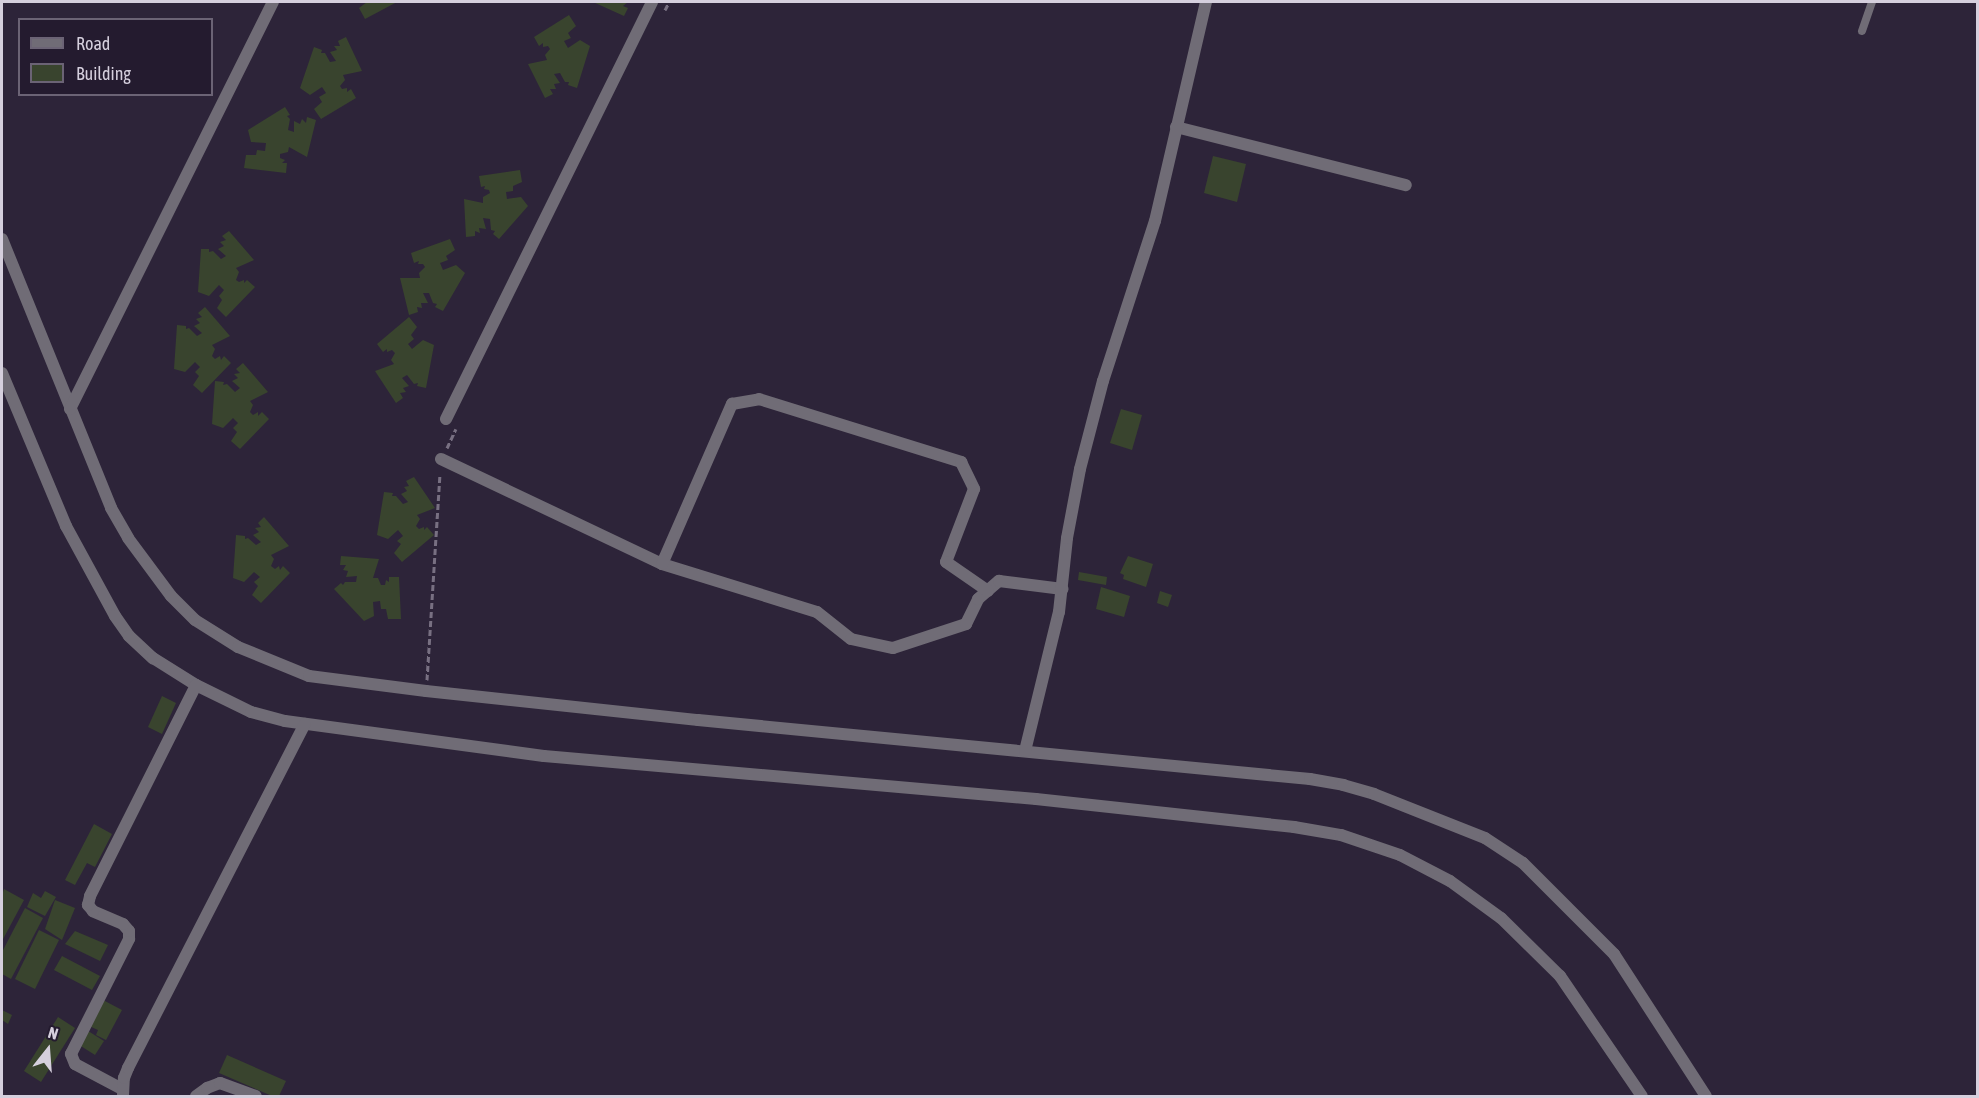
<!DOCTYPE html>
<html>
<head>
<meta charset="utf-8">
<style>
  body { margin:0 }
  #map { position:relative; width:1979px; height:1098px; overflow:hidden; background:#2d2439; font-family:"Asap Condensed",sans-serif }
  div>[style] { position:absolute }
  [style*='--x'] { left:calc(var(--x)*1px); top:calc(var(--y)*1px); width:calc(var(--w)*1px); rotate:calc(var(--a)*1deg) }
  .building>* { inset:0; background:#39442e }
  .path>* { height:3px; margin-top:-1.5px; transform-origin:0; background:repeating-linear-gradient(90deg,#787082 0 6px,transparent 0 9px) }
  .service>* { height:8px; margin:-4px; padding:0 4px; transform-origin:4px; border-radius:4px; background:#706c76 }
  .minor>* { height:12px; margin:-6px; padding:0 6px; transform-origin:6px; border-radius:6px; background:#706c76 }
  span { translate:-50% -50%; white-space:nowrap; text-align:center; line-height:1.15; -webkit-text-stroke:4.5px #241b2f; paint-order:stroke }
  .frame { position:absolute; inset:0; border:3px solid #d5cfdd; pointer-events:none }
  .legend { position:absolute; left:18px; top:18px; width:195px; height:78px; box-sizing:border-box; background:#241b2f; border:2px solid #6b6375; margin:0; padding:8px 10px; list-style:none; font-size:18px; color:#d5cfdd }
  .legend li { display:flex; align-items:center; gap:12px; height:30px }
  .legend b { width:30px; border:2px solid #6b6375 }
  .north { position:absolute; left:18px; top:1020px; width:60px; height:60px; -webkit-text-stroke:4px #241b2f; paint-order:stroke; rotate:17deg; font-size:16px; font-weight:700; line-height:24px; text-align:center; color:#d5cfdd }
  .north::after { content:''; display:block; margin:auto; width:21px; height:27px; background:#d5cfdd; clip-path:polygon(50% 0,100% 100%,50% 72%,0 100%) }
</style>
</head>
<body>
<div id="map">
  <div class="building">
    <i style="clip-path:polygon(367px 2px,397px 2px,365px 19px,359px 8px)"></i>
    <i style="clip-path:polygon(593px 2px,628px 2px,623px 6px,628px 8px,624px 16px)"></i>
    <i style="clip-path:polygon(569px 15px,576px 26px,568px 33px,571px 38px,564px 41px,568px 48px,580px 40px,590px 46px,577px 88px,568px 85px,569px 82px,565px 82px,560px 73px,554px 74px,560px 83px,554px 84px,556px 89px,550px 89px,553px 94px,545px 98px,528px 64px,547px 60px,545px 55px,550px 49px,548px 46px,543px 47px,543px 43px,539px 46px,534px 37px)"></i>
    <i style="clip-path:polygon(346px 37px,362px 71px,343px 75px,345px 80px,340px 86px,342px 89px,347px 88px,347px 92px,351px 89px,356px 98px,321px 119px,314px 109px,322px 102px,319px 97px,326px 93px,322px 87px,310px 95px,300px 88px,314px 47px,322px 50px,321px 53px,325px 53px,330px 62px,336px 61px,330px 52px,337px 50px,334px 46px,340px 46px,338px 41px)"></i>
    <i style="clip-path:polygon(285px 107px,290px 115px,287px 116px,290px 119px,288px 130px,294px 132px,294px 121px,300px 124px,302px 119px,306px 123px,307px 117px,316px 120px,307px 157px,289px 147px,288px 152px,280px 154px,280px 158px,285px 160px,282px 163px,287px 163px,286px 173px,244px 168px,246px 155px,256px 155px,257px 150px,265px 151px,266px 143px,251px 142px,248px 130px)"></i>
    <i style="clip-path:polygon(1213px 156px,1246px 164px,1237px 202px,1204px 193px)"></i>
    <i style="clip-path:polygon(520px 170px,522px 182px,513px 186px,513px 191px,506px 192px,507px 199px,521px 197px,528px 206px,499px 239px,493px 234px,495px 231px,491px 230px,490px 219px,483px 218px,486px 229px,479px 228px,480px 233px,475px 231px,475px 236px,466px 237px,464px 199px,483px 203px,483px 197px,490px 193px,489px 190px,484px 189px,485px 186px,481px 187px,479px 176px)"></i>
    <i style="clip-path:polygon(229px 231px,254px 260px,236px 268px,239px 272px,236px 280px,239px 282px,244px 280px,244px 283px,247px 280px,255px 287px,226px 317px,217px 308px,222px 300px,219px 296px,224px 290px,219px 285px,209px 296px,198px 292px,201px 249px,209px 249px,209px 252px,213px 251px,221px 259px,226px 256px,218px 249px,224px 246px,220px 242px,226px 240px,222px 236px)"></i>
    <i style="clip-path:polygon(450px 239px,455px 250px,446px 256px,448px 260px,440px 263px,443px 270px,456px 265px,465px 273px,443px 311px,435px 307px,437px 304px,433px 303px,429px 293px,423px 293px,428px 303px,421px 303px,422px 308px,417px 307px,418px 312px,409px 315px,400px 278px,420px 278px,419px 273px,425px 267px,423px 264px,418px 264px,419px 261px,414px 263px,411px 253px)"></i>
    <i style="clip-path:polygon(205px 307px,230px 336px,212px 345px,215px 349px,212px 356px,215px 359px,220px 356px,221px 360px,224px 356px,231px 363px,202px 393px,193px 385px,199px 376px,195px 372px,200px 367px,195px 362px,185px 372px,174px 369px,177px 325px,186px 326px,186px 329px,189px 328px,197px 336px,202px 333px,194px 326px,200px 323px,196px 319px,202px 317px,198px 313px)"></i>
    <i style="clip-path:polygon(409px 317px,417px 327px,411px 335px,414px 339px,408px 344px,412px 349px,423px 340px,434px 345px,426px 388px,417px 386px,418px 383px,414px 384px,407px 375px,402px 378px,409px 386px,403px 388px,406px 392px,400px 393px,403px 398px,396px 403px,375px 371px,394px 364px,391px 360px,395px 353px,392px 350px,387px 352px,387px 349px,383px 352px,377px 344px)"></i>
    <i style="clip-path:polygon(243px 363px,268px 392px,250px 401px,253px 405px,250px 412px,253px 415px,258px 412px,258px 416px,262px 412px,269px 419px,240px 449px,231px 441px,237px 432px,233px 428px,238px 423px,233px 418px,223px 428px,212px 424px,215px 381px,224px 382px,223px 385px,227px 384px,235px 392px,240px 388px,232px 381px,238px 378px,234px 374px,240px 373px,236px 369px)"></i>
    <i style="clip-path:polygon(1121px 409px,1142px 415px,1132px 450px,1110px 443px)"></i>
    <i style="clip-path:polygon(414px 477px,435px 508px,417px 515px,420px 519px,416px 526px,419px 529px,424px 527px,424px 530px,427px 527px,434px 535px,402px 562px,394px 553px,401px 544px,397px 541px,403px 536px,398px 530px,388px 539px,377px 535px,384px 492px,393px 493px,392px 496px,396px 496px,403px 504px,408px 502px,401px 494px,407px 491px,404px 487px,409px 486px,406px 481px)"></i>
    <i style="clip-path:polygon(264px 517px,289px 546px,271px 555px,274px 559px,271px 566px,275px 569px,279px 566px,280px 570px,283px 566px,290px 573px,261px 603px,252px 595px,258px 586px,254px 582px,260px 577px,254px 572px,244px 582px,233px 578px,236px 535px,245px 536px,245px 539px,248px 538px,256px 545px,261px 542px,253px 535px,259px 532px,255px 528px,261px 527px,258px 523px)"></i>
    <i style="clip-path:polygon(341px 556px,379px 559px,373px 578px,378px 578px,381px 585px,385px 585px,386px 580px,389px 582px,389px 577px,399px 577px,401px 619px,388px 619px,386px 609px,381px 609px,380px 601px,373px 602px,374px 616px,364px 621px,334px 589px,341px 583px,343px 585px,345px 582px,356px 582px,357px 576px,346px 577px,348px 571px,343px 570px,346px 565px,340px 565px)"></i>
    <i style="clip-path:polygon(1128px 556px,1153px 564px,1146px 587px,1123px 579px,1124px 575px,1120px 573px)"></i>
    <i style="clip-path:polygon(1079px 572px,1107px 577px,1106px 585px,1078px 580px)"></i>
    <i style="clip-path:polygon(1101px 587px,1130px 596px,1124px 617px,1096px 609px)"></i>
    <i style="clip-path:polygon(1160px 591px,1172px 595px,1168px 607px,1157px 603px)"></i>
    <i style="clip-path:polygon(162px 696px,176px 703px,162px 734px,148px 727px)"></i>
    <i style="clip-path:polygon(94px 824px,112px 834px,95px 867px,87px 863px,75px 885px,65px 880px)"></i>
    <i style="clip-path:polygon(4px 889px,24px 900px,2px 941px,2px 895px)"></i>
    <i style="clip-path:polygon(45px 891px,56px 897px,45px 916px,27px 907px,33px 893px,41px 898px)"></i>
    <i style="clip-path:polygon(55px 900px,75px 908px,62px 940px,45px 929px)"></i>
    <i style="clip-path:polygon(25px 908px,43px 918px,11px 979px,2px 974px,2px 952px)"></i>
    <i style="clip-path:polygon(39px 930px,59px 940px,35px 989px,15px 979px)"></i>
    <i style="clip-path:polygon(75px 931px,108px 945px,100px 961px,65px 944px)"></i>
    <i style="clip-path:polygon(62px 956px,100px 976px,92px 990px,54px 970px)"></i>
    <i style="clip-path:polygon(103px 1000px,122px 1010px,106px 1040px,96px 1035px,98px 1030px,89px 1026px)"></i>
    <i style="clip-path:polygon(2px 1010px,12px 1015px,8px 1024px,2px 1020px)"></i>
    <i style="clip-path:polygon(58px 1017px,75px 1028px,41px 1082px,24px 1071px)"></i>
    <i style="clip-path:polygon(85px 1029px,104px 1041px,95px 1055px,76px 1043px)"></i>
    <i style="clip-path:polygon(227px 1055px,286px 1081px,279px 1096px,272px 1096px,219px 1073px)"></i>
  </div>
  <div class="path">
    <i style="--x:665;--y:10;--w:9;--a:-63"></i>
    <i style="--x:447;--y:448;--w:21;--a:-65"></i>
    <i style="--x:427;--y:680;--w:206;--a:-86.4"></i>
  </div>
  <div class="service">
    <i style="--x:1862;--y:31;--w:31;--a:-71"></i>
  </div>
  <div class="minor">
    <i style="--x:1176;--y:127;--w:237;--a:14.2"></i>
    <i style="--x:2;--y:239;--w:290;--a:67.9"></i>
    <i style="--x:111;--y:508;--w:34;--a:60"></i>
    <i style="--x:128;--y:538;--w:72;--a:53.4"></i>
    <i style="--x:171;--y:596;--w:34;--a:45"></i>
    <i style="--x:195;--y:620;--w:51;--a:32.1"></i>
    <i style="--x:238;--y:647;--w:77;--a:22.2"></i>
    <i style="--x:309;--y:676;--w:118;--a:7.3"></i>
    <i style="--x:426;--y:691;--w:274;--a:6.1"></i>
    <i style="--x:698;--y:720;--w:615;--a:5.51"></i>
    <i style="--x:1310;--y:779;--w:34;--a:10"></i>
    <i style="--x:1343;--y:785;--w:32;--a:16"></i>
    <i style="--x:1374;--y:794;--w:119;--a:21.6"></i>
    <i style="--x:1485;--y:838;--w:45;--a:33.3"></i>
    <i style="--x:1523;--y:863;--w:129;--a:45"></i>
    <i style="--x:1614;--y:954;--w:169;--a:57.1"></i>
    <i style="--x:2;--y:373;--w:166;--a:67.3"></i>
    <i style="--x:66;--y:526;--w:102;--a:61.4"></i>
    <i style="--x:115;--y:616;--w:24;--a:55"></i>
    <i style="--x:129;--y:636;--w:33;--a:43"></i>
    <i style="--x:153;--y:658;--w:51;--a:32.1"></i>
    <i style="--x:196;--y:685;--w:61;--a:26.1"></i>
    <i style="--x:251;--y:712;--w:35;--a:15"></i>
    <i style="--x:285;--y:721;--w:261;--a:7.7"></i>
    <i style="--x:544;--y:756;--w:494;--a:5"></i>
    <i style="--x:1036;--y:799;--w:260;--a:6.2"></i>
    <i style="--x:1294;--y:827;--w:48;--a:9.7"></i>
    <i style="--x:1341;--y:835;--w:62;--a:18.7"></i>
    <i style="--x:1400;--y:855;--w:56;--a:27.5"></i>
    <i style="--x:1450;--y:881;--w:63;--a:36"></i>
    <i style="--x:1501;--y:918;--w:83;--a:44.5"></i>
    <i style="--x:1560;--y:976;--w:145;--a:55.7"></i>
    <i style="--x:70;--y:409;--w:455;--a:-63.5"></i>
    <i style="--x:446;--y:419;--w:465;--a:-63.7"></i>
    <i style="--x:441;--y:459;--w:245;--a:25.4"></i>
    <i style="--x:662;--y:564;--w:162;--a:17.2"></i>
    <i style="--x:817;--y:612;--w:43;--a:38.5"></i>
    <i style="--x:851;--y:639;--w:43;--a:12.1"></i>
    <i style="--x:893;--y:648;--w:77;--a:-18.2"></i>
    <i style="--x:966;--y:624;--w:28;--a:-64"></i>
    <i style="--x:978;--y:599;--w:28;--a:-41"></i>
    <i style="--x:999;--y:581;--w:64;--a:7.2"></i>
    <i style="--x:662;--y:564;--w:175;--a:-66.4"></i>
    <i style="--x:732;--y:404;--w:27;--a:-10"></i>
    <i style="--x:759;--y:399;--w:212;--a:17.3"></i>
    <i style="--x:961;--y:462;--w:30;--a:64"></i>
    <i style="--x:974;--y:489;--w:78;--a:111"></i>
    <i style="--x:946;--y:562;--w:51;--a:34.6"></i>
    <i style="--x:1025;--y:751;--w:143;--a:-76.3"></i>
    <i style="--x:1059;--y:612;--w:74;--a:-83.8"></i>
    <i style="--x:1067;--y:538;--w:70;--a:-79.3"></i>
    <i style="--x:1080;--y:469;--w:91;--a:-75.4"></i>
    <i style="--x:1103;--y:381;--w:168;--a:-72"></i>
    <i style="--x:1155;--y:221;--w:225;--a:-76.9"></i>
    <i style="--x:122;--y:1089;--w:53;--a:-152"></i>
    <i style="--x:75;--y:1064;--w:11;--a:-112"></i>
    <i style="--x:71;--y:1054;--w:129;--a:-63.2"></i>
    <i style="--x:129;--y:939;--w:8;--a:-90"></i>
    <i style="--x:129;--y:931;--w:9;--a:-131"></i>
    <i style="--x:123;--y:924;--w:33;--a:-157"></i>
    <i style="--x:93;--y:911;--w:8;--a:-130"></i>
    <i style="--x:88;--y:905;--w:9;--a:-77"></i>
    <i style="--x:90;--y:896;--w:236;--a:-63.3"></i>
    <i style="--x:123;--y:1095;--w:17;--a:-87"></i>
    <i style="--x:124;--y:1078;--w:11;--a:-68"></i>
    <i style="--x:128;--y:1068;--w:387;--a:-62.8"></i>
    <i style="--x:196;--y:1096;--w:14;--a:-36"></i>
    <i style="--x:207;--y:1088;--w:14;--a:-21"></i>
    <i style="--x:220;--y:1083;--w:38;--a:20"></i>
  </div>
  <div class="frame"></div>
  <ul class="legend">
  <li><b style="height:8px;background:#706c76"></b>Road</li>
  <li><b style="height:16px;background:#39442e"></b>Building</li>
  </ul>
  <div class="north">N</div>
</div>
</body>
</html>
